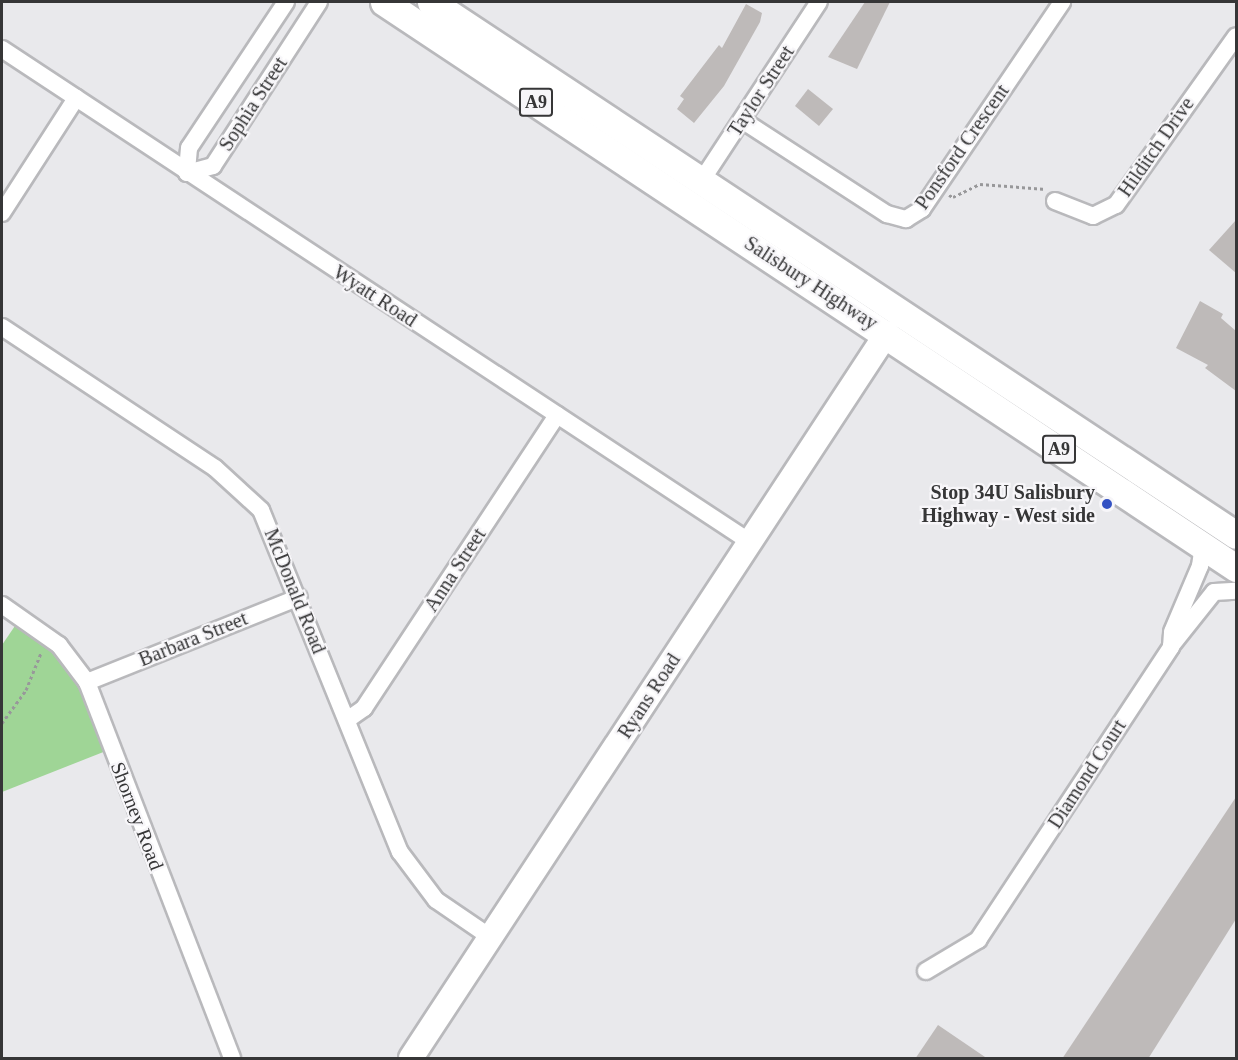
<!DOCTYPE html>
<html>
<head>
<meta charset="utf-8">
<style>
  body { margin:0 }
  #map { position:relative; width:1238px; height:1060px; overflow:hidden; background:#e9e9ec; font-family:"Times New Roman",serif }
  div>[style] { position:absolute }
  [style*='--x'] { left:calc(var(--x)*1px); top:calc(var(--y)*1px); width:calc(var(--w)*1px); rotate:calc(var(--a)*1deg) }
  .green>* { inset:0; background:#9fd596 }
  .building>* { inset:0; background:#bebab9 }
  .path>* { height:3px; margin-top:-1.5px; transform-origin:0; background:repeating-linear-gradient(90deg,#98989a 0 3px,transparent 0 6px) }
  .roads { filter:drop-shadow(2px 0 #b9b9bc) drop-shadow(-2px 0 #b9b9bc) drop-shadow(0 2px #b9b9bc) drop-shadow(0 -2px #b9b9bc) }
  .street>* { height:16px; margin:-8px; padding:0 8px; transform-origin:8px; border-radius:8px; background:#fff }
  .secondary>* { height:24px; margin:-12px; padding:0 12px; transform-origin:12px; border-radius:12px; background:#fff }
  .primary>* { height:27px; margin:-13.5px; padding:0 13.5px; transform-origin:13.5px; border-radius:13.5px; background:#fff }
  .dots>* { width:16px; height:16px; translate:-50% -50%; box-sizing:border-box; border:3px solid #f7f6f9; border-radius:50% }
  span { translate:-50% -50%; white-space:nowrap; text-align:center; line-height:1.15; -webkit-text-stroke:4.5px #f7f6f9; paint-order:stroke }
  .shield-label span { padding:2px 4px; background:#f7f6f9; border:2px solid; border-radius:4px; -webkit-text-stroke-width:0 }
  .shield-label { font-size:18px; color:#363637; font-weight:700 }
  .street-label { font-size:20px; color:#363637 }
  .poi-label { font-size:20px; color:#363637; font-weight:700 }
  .right { translate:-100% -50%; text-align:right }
  .frame { position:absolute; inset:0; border:3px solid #363637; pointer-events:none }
</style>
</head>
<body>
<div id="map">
  <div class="green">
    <i style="clip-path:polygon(21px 617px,87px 682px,111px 749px,2px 792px,2px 645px)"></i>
  </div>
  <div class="building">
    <i style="clip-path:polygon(865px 2px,890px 2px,857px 69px,828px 57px)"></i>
    <i style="clip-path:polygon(746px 4px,762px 13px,760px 22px,724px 86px,694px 123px,677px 109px,684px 99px,680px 96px,719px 45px,722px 48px)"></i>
    <i style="clip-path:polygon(808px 89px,833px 109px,819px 126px,795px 106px)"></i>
    <i style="clip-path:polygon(1236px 220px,1236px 273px,1209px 250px)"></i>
    <i style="clip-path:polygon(1200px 301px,1223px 314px,1221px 318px,1236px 331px,1236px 391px,1205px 368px,1208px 365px,1176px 348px)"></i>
    <i style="clip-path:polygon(1236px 797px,1236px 919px,1148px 1059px,1062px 1059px)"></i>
    <i style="clip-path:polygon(938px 1025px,988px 1059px,915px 1059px)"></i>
  </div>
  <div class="path">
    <i style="--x:949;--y:195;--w:4;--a:27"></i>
    <i style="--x:953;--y:197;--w:30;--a:-26"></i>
    <i style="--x:980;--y:184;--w:66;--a:4.3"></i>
    <i style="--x:2;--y:723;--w:41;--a:-54"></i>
    <i style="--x:26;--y:690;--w:40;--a:-68"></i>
  </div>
  <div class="roads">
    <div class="street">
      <i style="--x:286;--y:2;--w:175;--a:123.6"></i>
      <i style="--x:189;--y:148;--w:25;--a:95"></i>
      <i style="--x:187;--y:173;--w:27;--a:-15"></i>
      <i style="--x:213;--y:166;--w:195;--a:-57.1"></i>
      <i style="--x:2;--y:49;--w:896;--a:33.39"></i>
      <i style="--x:742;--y:120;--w:173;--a:33"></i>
      <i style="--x:887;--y:214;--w:20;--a:15"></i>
      <i style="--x:906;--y:219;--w:19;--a:-32"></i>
      <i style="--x:922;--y:209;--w:250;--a:-55.9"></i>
      <i style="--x:702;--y:180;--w:213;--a:-56.7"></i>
      <i style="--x:1055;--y:201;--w:41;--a:21.5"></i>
      <i style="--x:1093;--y:216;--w:25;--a:-26"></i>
      <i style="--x:1116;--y:205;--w:207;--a:-54.6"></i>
      <i style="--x:2;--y:213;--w:137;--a:-57.2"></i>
      <i style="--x:2;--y:327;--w:255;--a:33.5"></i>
      <i style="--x:215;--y:468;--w:62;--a:42.4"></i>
      <i style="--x:261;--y:510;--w:369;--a:67.9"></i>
      <i style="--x:400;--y:852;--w:60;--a:53.1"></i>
      <i style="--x:436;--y:900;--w:65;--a:34.4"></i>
      <i style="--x:2;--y:605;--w:70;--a:35.1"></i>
      <i style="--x:59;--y:645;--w:46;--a:52.9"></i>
      <i style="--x:87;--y:682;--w:403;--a:68.9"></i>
      <i style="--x:1171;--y:646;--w:69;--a:-51.5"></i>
      <i style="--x:1214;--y:592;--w:22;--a:-3"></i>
      <i style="--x:87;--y:682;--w:228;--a:-21.8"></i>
      <i style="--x:347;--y:720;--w:21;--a:-35"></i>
      <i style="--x:364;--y:708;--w:351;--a:-56.6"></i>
      <i style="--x:926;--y:971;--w:61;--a:-30.8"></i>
      <i style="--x:978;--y:940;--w:351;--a:-56.6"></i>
      <i style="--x:1171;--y:647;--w:15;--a:-86"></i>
      <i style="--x:1172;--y:632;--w:72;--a:-67"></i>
      <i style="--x:1200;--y:566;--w:21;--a:-82"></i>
    </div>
    <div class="secondary">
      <i style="--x:411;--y:1058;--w:867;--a:-56.71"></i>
    </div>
    <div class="primary">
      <i style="--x:384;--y:2;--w:1023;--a:33.6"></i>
      <i style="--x:431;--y:2;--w:965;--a:33.51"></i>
    </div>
  </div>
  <div class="dots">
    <i style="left:1107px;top:504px;background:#3452c3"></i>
  </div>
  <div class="shield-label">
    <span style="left:536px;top:102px">A9</span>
    <span style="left:1059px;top:449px">A9</span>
  </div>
  <div class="street-label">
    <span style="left:761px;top:91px;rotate:-57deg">Taylor Street</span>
    <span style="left:253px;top:104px;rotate:-57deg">Sophia Street</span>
    <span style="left:962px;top:147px;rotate:-55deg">Ponsford Crescent</span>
    <span style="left:1156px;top:147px;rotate:-55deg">Hilditch Drive</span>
    <span style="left:811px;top:283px;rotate:33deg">Salisbury Highway</span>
    <span style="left:375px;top:296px;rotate:33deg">Wyatt Road</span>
    <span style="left:455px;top:570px;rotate:-57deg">Anna Street</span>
    <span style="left:295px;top:591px;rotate:68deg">McDonald Road</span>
    <span style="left:193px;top:639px;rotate:-22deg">Barbara Street</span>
    <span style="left:649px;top:696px;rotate:-57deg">Ryans Road</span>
    <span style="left:1087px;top:774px;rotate:-57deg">Diamond Court</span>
    <span style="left:137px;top:816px;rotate:69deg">Shorney Road</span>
  </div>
  <div class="poi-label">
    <span class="right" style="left:1095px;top:504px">Stop 34U Salisbury<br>Highway - West side</span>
  </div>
  <div class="frame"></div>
</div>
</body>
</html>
